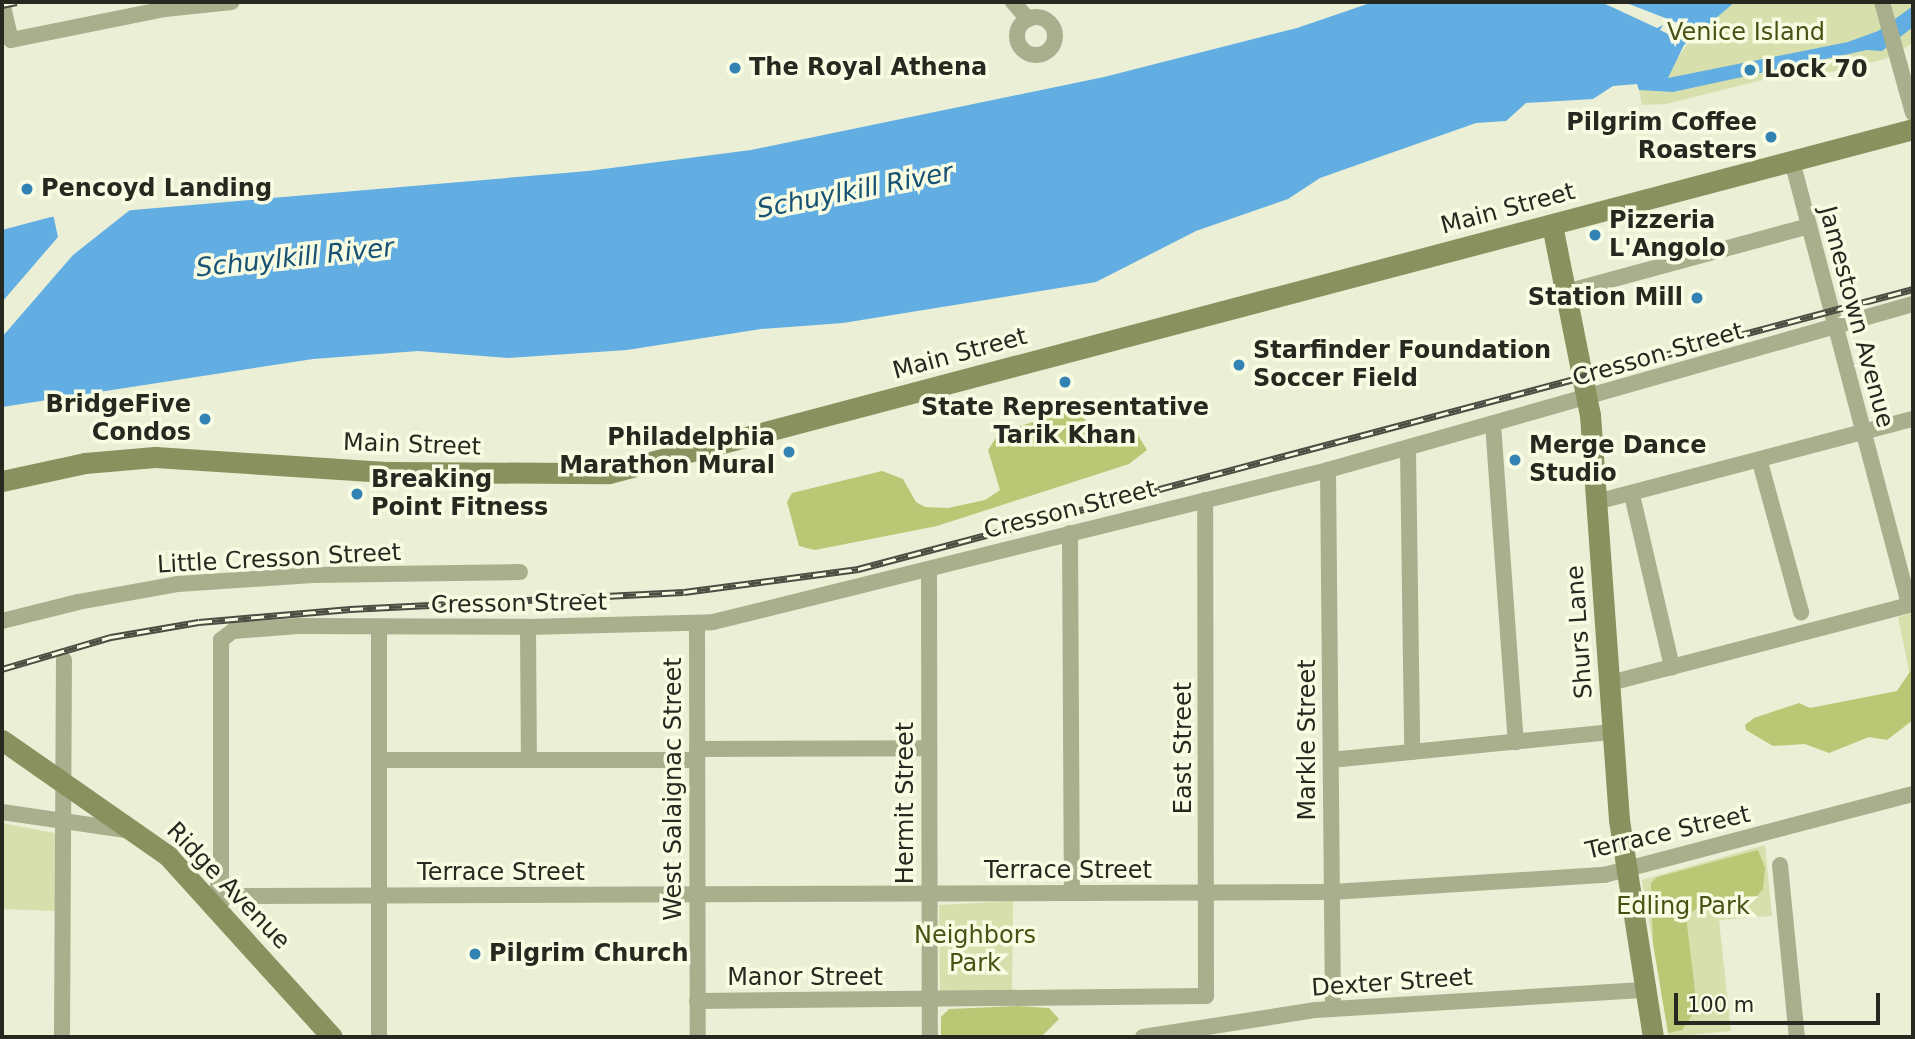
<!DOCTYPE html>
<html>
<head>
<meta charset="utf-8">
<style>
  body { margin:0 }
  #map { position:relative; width:1915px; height:1039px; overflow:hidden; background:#eaefd6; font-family:"DejaVu Sans",sans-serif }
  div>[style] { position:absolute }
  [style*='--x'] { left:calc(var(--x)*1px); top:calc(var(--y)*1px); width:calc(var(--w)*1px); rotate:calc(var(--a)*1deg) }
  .green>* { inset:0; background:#d7e0ad }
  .forest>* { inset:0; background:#bac775 }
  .water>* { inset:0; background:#62aee2 }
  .pier>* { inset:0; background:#eaefd6 }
  .street>* { height:16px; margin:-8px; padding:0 8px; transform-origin:8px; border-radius:8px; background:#a9af8d }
  .street>.ring { margin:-8px; padding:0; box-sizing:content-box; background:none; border:16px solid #a9af8d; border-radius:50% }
  .secondary>* { height:21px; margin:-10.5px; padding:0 10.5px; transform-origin:10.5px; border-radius:10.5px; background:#89925e }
  .rail>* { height:7px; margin-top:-3.5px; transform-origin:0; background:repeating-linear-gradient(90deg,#f7fce3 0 13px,#4a4d41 0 26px); box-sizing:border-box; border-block:2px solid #4a4d41 }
  .dots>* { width:19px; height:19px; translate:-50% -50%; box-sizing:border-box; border:4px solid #f7fce3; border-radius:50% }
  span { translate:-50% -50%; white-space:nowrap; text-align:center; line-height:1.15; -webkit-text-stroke:7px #f7fce3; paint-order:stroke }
  .park-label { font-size:24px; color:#4a5115 }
  .poi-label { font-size:24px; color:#272920; font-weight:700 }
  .left { translate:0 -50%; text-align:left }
  .right { translate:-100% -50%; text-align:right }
  .street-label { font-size:24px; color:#272920 }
  .water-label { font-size:26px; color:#175173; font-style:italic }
  .frame { position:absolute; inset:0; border:4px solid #272920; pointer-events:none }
  .scale { position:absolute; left:1674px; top:993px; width:206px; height:32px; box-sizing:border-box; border:4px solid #272920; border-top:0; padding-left:9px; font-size:21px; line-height:24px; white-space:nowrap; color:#272920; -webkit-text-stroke:5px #f7fce3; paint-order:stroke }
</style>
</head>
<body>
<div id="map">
  <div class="green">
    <i style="clip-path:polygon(1735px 2px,1913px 2px,1913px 43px,1885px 59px,1831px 72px,1770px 78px,1666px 104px,1642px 105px,1639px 90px,1661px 82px,1697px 30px)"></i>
    <i style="clip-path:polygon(1913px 613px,1913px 690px,1898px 617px)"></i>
    <i style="clip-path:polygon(2px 823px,55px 833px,55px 911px,2px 909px)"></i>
    <i style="clip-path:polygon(1765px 845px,1772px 916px,1719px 920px,1731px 1031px,1669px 1037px,1642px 880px)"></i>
    <i style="clip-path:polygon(1013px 901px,1012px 994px,940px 993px,939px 905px)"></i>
  </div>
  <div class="forest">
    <i style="clip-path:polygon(1061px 413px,1080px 416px,1102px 431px,1133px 427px,1147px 450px,1129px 464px,937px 526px,815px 550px,799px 546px,787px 502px,792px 493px,882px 471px,903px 479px,916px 502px,925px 507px,948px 508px,985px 500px,1000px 490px,988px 450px,999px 433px)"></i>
    <i style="clip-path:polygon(1913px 667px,1913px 720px,1887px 740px,1869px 737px,1829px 753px,1805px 744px,1773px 746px,1746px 730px,1745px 725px,1754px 718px,1799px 703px,1810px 708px,1897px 691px)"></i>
    <i style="clip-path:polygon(1758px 850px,1765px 868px,1763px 889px,1757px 896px,1727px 909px,1705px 903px,1686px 916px,1697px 1008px,1682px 1030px,1668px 1033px,1653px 943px,1651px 883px,1657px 877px)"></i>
    <i style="clip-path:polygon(1017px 1006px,1049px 1008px,1059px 1019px,1041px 1037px,941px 1037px,941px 1017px,949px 1009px)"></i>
  </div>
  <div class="water">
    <i style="clip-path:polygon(1373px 2px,1735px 2px,1684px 45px,1668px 78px,1848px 42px,1878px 31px,1913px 6px,1913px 27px,1882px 51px,1867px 50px,1673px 92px,1639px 90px,1637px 84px,1613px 86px,1593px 99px,1526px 103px,1506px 121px,1476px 123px,1320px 178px,1288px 199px,1196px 231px,1096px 282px,843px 323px,761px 329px,627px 350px,508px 358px,418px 351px,313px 359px,2px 407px,2px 230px,51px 217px,588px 171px,751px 150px,1104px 77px,1297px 28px)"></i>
  </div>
  <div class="pier">
    <i style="clip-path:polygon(1601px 2px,1624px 2px,1701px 32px,1693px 40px,1666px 33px,1660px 30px,1663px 25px,1657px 28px)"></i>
    <i style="clip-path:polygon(135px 206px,73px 255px,2px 337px,2px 302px,58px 237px,53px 214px)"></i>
  </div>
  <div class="street">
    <i style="--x:2;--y:2;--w:39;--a:77"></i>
    <i style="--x:11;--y:40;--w:157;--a:-11.4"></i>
    <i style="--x:165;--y:9;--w:67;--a:-6"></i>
    <i style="--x:1013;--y:2;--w:23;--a:49"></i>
    <i style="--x:1882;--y:2;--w:115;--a:74.4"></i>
    <i class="ring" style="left:1017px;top:17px;width:22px;height:22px"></i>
    <i style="--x:1792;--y:161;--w:459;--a:75.2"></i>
    <i style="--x:1566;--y:292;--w:252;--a:-15.2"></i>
    <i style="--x:1493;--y:424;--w:319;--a:85.9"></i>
    <i style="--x:1408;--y:448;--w:304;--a:89.2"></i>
    <i style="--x:1760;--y:462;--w:156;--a:74.7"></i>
    <i style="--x:1328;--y:470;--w:539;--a:89.47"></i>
    <i style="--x:1632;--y:495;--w:177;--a:76.9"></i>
    <i style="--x:1596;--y:502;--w:328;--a:-14.7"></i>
    <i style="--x:1070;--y:533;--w:360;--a:89.7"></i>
    <i style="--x:929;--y:569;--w:468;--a:89.9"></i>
    <i style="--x:2;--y:621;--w:78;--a:-14"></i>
    <i style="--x:78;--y:602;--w:102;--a:-10.2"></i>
    <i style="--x:178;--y:584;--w:135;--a:-3.8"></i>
    <i style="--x:313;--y:575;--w:207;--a:-0.8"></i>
    <i style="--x:697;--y:624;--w:413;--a:89.9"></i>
    <i style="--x:528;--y:627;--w:133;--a:89.6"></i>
    <i style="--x:1610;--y:683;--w:313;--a:-14.6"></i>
    <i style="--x:697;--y:749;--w:232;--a:-0.2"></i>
    <i style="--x:379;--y:760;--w:318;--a:0"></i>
    <i style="--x:1331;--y:760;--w:283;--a:-5.7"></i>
    <i style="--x:2;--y:812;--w:132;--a:8.3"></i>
    <i style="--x:1780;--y:865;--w:173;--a:84.4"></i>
    <i style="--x:212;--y:903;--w:27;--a:-70"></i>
    <i style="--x:221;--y:878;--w:238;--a:-90"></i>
    <i style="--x:221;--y:640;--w:15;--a:-37"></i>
    <i style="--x:233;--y:631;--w:65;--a:-4.4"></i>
    <i style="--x:298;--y:626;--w:230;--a:0.2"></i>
    <i style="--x:528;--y:627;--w:185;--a:-1.5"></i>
    <i style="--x:713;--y:622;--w:634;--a:-13.88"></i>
    <i style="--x:1328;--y:470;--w:608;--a:-15.84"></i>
    <i style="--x:212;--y:903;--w:26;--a:-16"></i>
    <i style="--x:237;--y:896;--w:1095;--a:-0.21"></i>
    <i style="--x:1332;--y:892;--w:273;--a:-3.6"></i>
    <i style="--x:1604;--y:875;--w:319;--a:-14.7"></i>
    <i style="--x:697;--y:1001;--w:509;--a:-0.56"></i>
    <i style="--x:1206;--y:996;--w:496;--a:-90.1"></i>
    <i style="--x:62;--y:1037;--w:377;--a:-89.7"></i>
    <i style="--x:379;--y:1037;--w:409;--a:-90"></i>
    <i style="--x:1143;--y:1037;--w:175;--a:-8.9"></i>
    <i style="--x:1316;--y:1010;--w:331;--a:-3.5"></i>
  </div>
  <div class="secondary">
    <i style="--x:1552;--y:225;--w:194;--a:78.7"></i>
    <i style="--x:1590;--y:415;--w:406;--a:85.9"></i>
    <i style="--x:1619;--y:820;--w:220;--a:81.1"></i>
    <i style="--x:2;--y:481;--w:85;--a:-12.2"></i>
    <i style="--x:85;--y:463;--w:70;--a:-4.9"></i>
    <i style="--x:155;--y:457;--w:235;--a:3.7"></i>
    <i style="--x:390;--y:472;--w:219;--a:0.3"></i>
    <i style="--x:609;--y:473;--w:1349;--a:-14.78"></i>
    <i style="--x:2;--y:740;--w:203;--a:34.9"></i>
    <i style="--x:168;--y:856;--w:244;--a:47.8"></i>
  </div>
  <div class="rail">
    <i style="--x:2;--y:5;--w:15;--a:-11"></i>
    <i style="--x:2;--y:669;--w:114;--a:-16.4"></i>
    <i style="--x:111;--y:637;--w:89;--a:-9.7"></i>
    <i style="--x:199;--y:622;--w:152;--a:-4.9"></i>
    <i style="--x:350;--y:609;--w:334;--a:-2.9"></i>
    <i style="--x:684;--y:592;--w:176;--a:-7.5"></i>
    <i style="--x:858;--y:569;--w:1092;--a:-14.86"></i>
  </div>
  <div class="dots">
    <i style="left:735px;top:68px;background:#3282b4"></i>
    <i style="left:1750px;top:70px;background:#3282b4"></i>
    <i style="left:1771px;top:137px;background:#3282b4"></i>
    <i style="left:27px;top:189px;background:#3282b4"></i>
    <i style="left:1595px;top:235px;background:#3282b4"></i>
    <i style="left:1697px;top:298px;background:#3282b4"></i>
    <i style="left:1239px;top:365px;background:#3282b4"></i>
    <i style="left:1065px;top:382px;background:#3282b4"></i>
    <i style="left:205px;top:419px;background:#3282b4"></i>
    <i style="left:789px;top:452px;background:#3282b4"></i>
    <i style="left:1515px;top:460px;background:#3282b4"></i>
    <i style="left:357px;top:494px;background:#3282b4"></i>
    <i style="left:475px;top:954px;background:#3282b4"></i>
  </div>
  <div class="park-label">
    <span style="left:1746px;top:33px">Venice Island</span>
    <span style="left:1683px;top:907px">Edling Park</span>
    <span style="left:975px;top:950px">Neighbors<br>Park</span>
  </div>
  <div class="poi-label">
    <span class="left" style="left:749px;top:68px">The Royal Athena</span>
    <span class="left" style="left:1764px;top:70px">Lock 70</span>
    <span class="right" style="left:1757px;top:137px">Pilgrim Coffee<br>Roasters</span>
    <span class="left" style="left:41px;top:189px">Pencoyd Landing</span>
    <span class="left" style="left:1609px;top:235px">Pizzeria<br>L'Angolo</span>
    <span class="right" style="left:1683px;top:298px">Station Mill</span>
    <span class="left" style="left:1253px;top:365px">Starfinder Foundation<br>Soccer Field</span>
    <span class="right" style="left:191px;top:419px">BridgeFive<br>Condos</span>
    <span style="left:1065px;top:422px">State Representative<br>Tarik Khan</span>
    <span class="right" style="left:775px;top:452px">Philadelphia<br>Marathon Mural</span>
    <span class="left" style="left:1529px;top:460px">Merge Dance<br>Studio</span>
    <span class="left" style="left:371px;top:494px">Breaking<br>Point Fitness</span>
    <span class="left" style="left:489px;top:954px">Pilgrim Church</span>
  </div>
  <div class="street-label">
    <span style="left:1508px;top:209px;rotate:-15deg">Main Street</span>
    <span style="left:1856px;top:317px;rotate:75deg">Jamestown Avenue</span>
    <span style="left:960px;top:354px;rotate:-15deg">Main Street</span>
    <span style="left:1658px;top:355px;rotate:-16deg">Cresson Street</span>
    <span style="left:412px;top:445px;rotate:2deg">Main Street</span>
    <span style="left:1070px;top:510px;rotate:-14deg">Cresson Street</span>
    <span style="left:279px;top:559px;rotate:-3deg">Little Cresson Street</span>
    <span style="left:519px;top:604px;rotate:-1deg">Cresson Street</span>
    <span style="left:1580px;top:632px;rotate:-94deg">Shurs Lane</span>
    <span style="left:1308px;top:740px;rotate:-90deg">Markle Street</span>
    <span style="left:1184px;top:748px;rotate:-90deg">East Street</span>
    <span style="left:674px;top:789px;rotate:-90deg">West Salaignac Street</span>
    <span style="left:906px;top:803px;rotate:-90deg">Hermit Street</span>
    <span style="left:1668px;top:833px;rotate:-13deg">Terrace Street</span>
    <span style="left:1068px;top:871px">Terrace Street</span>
    <span style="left:501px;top:873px">Terrace Street</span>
    <span style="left:228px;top:886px;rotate:46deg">Ridge Avenue</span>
    <span style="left:805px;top:978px">Manor Street</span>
    <span style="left:1392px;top:983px;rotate:-4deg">Dexter Street</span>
  </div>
  <div class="water-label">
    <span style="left:855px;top:191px;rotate:-11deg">Schuylkill River</span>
    <span style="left:295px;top:258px;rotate:-6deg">Schuylkill River</span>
  </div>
  <div class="frame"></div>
  <div class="scale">100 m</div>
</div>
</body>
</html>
